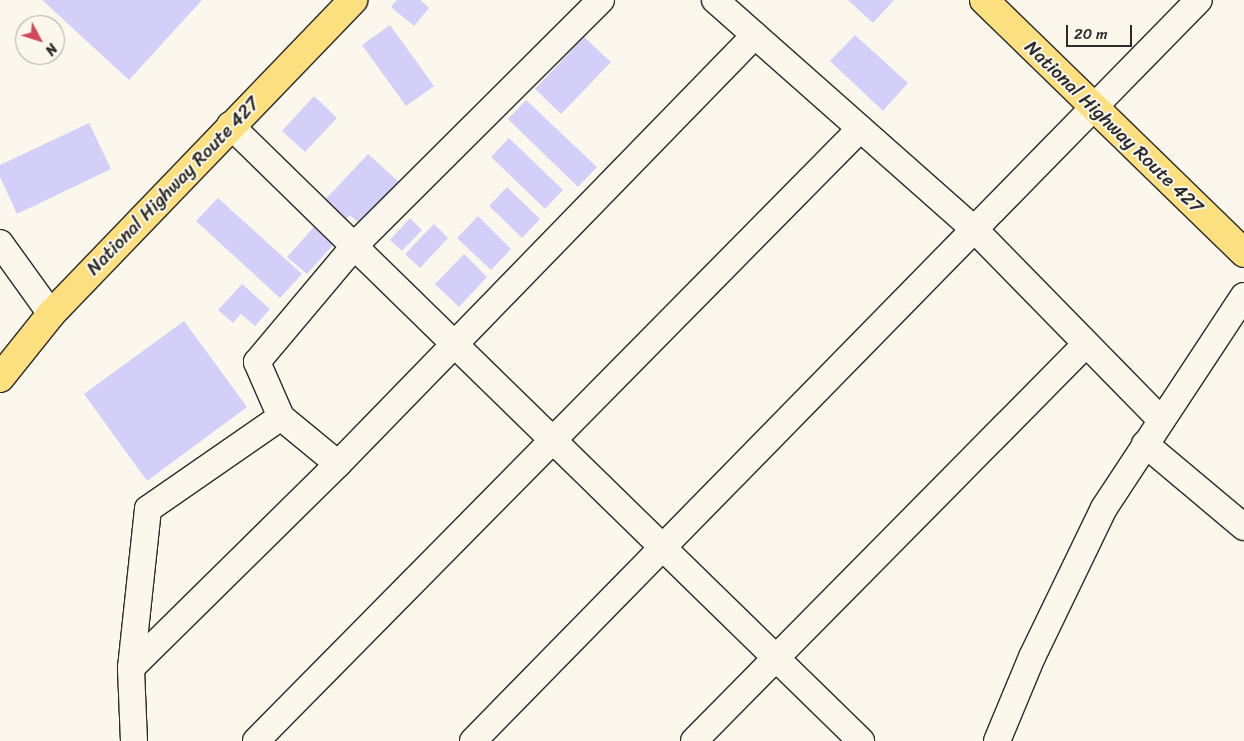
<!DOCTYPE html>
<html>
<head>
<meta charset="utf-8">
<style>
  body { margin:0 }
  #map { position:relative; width:1244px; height:741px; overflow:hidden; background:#fbf7ec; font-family:Sriracha,sans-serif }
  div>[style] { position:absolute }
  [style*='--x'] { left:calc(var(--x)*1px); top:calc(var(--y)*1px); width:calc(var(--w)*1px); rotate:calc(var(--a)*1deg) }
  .building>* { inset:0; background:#d4cff8 }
  .roads { filter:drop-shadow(1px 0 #2b2b2b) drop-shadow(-1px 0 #2b2b2b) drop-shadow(0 1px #2b2b2b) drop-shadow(0 -1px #2b2b2b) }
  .minor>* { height:26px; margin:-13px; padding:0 13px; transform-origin:13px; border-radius:13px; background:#fbf7ec }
  .highway>* { height:28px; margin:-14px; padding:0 14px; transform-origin:14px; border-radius:14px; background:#fce080 }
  span { translate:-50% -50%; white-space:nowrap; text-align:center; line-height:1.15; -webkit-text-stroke:4px #fbf7ec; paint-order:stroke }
  .street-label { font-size:19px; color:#2b2b2b }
  .north { position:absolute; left:15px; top:15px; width:50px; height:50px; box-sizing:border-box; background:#fbf7ec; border:1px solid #a8a59f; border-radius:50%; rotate:130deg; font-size:14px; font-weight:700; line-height:20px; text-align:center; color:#2b2b2b }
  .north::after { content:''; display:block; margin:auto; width:18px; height:22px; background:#d1495b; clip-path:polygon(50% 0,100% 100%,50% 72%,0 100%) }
  .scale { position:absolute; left:1066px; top:25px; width:66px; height:22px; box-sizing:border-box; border:2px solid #2b2b2b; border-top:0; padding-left:6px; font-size:15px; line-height:18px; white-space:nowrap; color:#2b2b2b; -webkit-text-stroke:4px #fbf7ec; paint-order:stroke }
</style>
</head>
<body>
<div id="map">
  <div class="building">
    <i style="clip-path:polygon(42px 0,202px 0,129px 80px)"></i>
    <i style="clip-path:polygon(397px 0,420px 0,429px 8px,414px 26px,391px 7px)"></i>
    <i style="clip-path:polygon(848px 0,894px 0,873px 23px)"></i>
    <i style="clip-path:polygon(390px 25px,434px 86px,406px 106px,362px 45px)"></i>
    <i style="clip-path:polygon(855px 35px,908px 83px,883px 111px,830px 61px)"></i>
    <i style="clip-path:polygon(584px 37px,611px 62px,561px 114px,535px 89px)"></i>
    <i style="clip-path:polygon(314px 96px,337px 118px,305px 152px,282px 131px)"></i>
    <i style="clip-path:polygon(526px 100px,597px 167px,578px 187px,508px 119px)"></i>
    <i style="clip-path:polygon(89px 123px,111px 169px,17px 214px,0 177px,0 165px)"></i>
    <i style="clip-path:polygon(509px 138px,563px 190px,545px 209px,491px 157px)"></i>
    <i style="clip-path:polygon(368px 154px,399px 182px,360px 224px,350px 215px,343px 222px,322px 203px)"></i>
    <i style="clip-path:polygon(507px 187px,540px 219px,522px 238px,489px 206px)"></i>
    <i style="clip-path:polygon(218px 198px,302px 274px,280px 298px,196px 221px)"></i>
    <i style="clip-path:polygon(478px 216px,511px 249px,491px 270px,457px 238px)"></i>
    <i style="clip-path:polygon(410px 218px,422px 230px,402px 251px,390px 240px)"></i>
    <i style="clip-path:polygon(434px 224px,448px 238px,420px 268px,405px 254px)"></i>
    <i style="clip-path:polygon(314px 227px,333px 245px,307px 274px,287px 257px)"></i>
    <i style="clip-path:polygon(464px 254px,487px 277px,459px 307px,435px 284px)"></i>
    <i style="clip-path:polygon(242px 284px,270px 309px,255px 326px,241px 314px,233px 323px,218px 310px)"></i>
    <i style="clip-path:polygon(184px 321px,247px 407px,147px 481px,84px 394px)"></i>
  </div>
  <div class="roads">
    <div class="minor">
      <i style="--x:715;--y:0;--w:349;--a:41.5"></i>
      <i style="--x:976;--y:231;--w:264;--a:45.6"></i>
      <i style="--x:230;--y:125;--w:882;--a:44.31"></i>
      <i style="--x:0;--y:243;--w:87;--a:54.3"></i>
      <i style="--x:1145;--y:444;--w:129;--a:40"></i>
      <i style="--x:338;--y:464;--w:74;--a:-140.5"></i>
      <i style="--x:281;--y:417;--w:60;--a:-113.6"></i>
      <i style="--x:257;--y:362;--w:154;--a:-50"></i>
      <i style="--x:356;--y:244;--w:346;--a:-44.9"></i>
      <i style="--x:131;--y:668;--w:160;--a:-83.9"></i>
      <i style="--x:148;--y:509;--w:162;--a:-34.7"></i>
      <i style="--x:134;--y:741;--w:73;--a:-92.4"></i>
      <i style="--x:131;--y:668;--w:291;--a:-44.6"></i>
      <i style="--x:338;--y:464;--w:598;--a:-45.81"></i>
      <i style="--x:256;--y:741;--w:860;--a:-45.38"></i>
      <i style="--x:473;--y:741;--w:1037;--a:-45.59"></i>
      <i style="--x:694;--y:741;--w:557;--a:-45.36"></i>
      <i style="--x:997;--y:741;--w:91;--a:-67.4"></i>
      <i style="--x:1032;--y:657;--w:165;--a:-64.2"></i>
      <i style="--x:1104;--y:508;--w:254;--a:-56.6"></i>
    </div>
    <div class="highway">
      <i style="--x:984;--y:0;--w:363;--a:44.2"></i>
      <i style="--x:0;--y:378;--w:82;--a:-51.4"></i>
      <i style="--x:51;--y:314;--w:436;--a:-46.1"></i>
    </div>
  </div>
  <div class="street-label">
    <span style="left:1114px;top:127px;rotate:44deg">National Highway Route 427</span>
    <span style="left:173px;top:186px;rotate:-46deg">National Highway Route 427</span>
  </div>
  <div class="north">N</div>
  <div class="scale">20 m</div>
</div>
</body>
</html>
